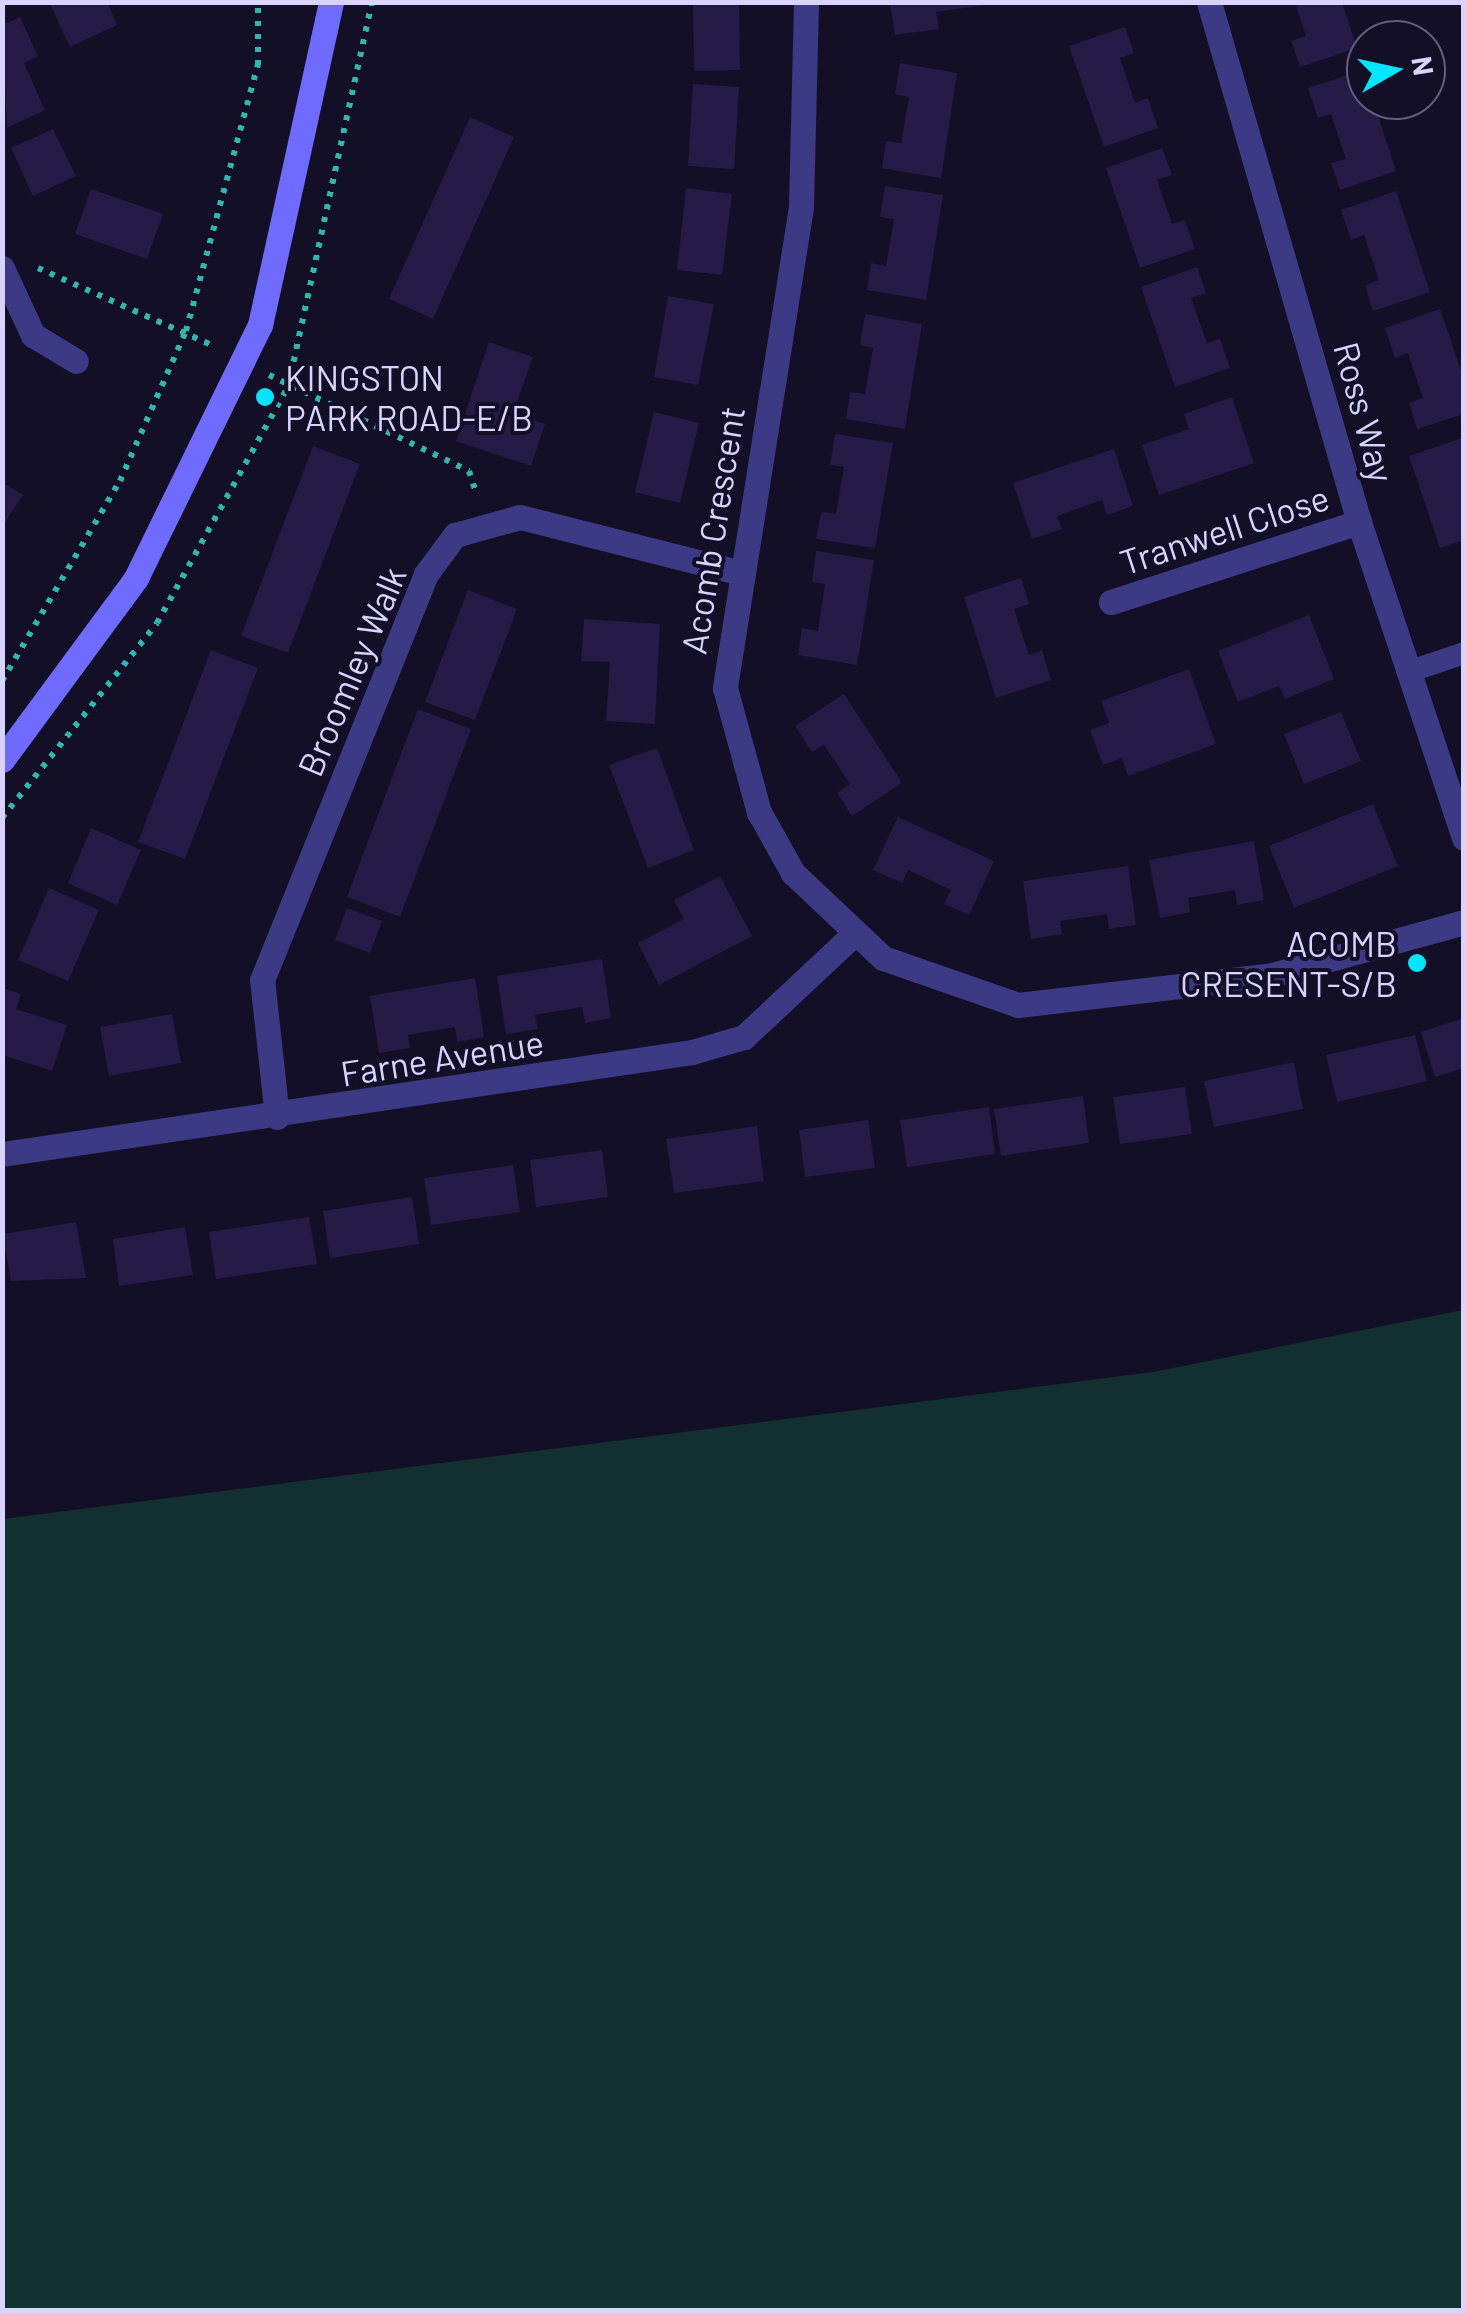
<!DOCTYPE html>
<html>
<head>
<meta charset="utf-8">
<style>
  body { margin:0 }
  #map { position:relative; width:1466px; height:2313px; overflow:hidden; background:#130f26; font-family:Barlow,sans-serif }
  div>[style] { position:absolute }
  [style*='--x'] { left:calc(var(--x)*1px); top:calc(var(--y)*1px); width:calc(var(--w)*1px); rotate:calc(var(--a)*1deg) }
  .green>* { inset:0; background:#12302f }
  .building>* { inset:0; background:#241b47 }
  .path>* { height:6px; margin-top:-3px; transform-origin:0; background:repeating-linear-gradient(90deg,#2fb8b0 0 5px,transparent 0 13px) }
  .lane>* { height:22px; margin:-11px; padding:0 11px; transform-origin:11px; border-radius:11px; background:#3d3a85 }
  .street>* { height:25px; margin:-12.5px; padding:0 12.5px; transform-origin:12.5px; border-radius:12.5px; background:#3d3a85 }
  .secondary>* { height:25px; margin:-12.5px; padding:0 12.5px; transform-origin:12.5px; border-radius:12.5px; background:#6f6bff }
  .dots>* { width:28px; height:28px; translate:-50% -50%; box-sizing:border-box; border:5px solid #130f26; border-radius:50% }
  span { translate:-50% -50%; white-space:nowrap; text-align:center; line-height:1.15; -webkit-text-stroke:8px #130f26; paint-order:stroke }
  .poi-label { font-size:35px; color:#d9d4ff }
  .left { translate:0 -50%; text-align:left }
  .right { translate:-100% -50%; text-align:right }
  .street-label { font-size:35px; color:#d9d4ff }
  .frame { position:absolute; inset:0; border:5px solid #d9d4ff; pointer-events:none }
  .north { position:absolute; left:1346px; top:20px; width:100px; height:100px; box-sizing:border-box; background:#130f26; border:2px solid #625e7d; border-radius:50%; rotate:81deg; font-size:28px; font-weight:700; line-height:40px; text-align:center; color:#d9d4ff }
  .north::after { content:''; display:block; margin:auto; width:35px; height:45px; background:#00e5ff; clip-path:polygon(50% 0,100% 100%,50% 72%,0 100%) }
</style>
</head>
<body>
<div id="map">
  <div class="green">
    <i style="clip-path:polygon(1463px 1310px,1463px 2310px,3px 2310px,3px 1519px,1153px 1372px)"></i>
  </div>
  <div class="building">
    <i style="clip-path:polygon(49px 2px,107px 2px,117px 25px,70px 47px)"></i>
    <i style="clip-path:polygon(693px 2px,739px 2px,740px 70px,694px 71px)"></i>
    <i style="clip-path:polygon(890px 2px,985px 2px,985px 5px,936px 12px,939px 29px,895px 35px)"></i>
    <i style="clip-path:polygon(1295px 2px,1342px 2px,1357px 48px,1300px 67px,1291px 41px,1306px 36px)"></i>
    <i style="clip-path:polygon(20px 17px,38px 56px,24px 63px,45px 110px,7px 128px,2px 25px)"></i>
    <i style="clip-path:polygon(1125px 27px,1134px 53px,1120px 58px,1135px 103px,1148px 98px,1158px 128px,1104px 147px,1069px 46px)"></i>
    <i style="clip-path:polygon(900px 63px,957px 73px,941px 178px,882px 168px,886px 141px,901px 143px,909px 97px,895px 94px)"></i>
    <i style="clip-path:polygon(1363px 70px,1396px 171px,1340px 190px,1331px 163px,1346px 159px,1331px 114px,1318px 118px,1308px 88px)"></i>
    <i style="clip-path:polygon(693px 84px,739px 87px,734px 169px,688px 166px)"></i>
    <i style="clip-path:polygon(470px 117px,514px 137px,433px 319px,389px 299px)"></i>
    <i style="clip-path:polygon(53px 129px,76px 176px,33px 196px,11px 148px)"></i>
    <i style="clip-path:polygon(1162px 148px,1172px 175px,1157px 180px,1172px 224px,1185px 220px,1195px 249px,1140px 268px,1106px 168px)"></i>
    <i style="clip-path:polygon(885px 186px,943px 195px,926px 300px,867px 290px,871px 263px,886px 266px,894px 219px,880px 217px)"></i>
    <i style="clip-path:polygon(686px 188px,732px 194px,722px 275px,677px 270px)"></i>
    <i style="clip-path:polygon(91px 189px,163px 214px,147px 259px,75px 234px)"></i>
    <i style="clip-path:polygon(1396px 191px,1430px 292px,1373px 311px,1365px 285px,1379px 280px,1364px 235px,1351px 240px,1341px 210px)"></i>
    <i style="clip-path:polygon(1197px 267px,1206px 293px,1191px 298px,1207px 343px,1220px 339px,1230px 368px,1175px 387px,1141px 287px)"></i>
    <i style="clip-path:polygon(668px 296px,714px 304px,698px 385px,654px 377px)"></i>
    <i style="clip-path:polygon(1440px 309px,1464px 379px,1464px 414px,1417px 429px,1409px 403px,1423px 398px,1408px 353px,1395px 358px,1385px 328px)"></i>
    <i style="clip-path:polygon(865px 314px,922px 324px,905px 429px,846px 419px,850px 392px,865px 394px,873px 348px,860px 345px)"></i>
    <i style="clip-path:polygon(489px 342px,533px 357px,513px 413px,545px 424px,531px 466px,456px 441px)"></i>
    <i style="clip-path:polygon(1232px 397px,1254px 463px,1159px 495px,1142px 445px,1189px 429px,1184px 414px)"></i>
    <i style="clip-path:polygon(654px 412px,699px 423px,680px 503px,635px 492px)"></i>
    <i style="clip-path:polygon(835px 434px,893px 443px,875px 548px,816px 539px,821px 512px,836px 514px,844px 467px,830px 465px)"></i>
    <i style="clip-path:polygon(1462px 438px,1464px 540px,1440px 548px,1409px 456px)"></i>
    <i style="clip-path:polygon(313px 446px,360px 464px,288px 653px,241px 636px)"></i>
    <i style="clip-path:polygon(1114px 449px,1133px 506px,1107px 515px,1102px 500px,1057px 516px,1062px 529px,1032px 539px,1013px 483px)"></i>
    <i style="clip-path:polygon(2px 482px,23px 495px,2px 527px)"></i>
    <i style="clip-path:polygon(816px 551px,874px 560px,857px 665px,798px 655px,802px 628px,818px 631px,825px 584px,812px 582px)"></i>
    <i style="clip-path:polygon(1021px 578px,1029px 604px,1014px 609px,1029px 655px,1042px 650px,1051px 680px,996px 698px,964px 597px)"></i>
    <i style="clip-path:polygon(468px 590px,517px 609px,475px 720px,425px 702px)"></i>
    <i style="clip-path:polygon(1309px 615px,1334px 679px,1285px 699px,1279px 686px,1238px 702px,1218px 651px)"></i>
    <i style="clip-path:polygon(584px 619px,660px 624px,655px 724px,606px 721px,610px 662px,581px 661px)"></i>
    <i style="clip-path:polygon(211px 650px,258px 668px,185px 859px,138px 842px)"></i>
    <i style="clip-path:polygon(1189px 669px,1216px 744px,1128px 776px,1122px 758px,1103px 765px,1090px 730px,1109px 723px,1101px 701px)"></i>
    <i style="clip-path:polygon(844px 694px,902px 783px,852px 816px,837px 793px,850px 784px,824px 745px,812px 752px,795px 726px)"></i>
    <i style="clip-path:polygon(418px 709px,471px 729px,400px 917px,347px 897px)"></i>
    <i style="clip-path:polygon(1341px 712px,1361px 761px,1304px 784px,1284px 734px)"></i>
    <i style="clip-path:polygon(657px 748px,694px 850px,648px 868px,609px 765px)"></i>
    <i style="clip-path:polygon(1373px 804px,1398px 866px,1294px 908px,1269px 846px)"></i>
    <i style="clip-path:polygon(898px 817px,994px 861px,969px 915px,944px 904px,951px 890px,908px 870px,902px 883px,873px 870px)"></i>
    <i style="clip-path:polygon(91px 828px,141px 850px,117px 905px,68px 883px)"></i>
    <i style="clip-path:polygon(1254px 841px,1264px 900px,1237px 905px,1235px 890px,1188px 898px,1190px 912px,1160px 918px,1149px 860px)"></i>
    <i style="clip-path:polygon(1128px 866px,1136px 925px,1109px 929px,1107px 914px,1060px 921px,1062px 934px,1031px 939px,1023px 881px)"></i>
    <i style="clip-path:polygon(720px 876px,752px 936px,659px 985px,638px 943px,684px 919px,674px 900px)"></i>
    <i style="clip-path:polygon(49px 888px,99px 910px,68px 981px,18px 960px)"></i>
    <i style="clip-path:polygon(347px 908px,382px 921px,370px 953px,335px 940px)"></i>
    <i style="clip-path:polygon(602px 959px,611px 1018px,585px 1023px,582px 1007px,535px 1015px,538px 1029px,506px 1034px,497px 976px)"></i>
    <i style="clip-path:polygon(475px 978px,484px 1037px,457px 1042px,455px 1027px,408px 1035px,410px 1048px,379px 1053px,370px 996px)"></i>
    <i style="clip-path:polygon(3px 988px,21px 994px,16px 1009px,67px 1025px,52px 1071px,3px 1055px)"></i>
    <i style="clip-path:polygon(172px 1014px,181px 1063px,109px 1076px,100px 1027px)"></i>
    <i style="clip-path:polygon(1464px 1018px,1464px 1068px,1435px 1077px,1421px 1032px)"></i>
    <i style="clip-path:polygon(1415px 1035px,1427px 1081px,1337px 1102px,1326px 1055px)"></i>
    <i style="clip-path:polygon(1294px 1062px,1303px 1109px,1214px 1127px,1204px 1081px)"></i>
    <i style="clip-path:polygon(1185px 1087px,1192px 1134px,1120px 1144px,1113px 1097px)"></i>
    <i style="clip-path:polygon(1083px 1096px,1089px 1143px,1001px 1156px,994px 1109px)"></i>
    <i style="clip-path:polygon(989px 1107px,995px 1154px,907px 1167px,900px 1120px)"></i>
    <i style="clip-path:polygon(868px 1120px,875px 1168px,805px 1177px,799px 1130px)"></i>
    <i style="clip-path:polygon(757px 1126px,764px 1181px,674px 1193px,666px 1139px)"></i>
    <i style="clip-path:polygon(602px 1150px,608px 1197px,536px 1207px,530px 1160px)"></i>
    <i style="clip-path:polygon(513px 1165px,520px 1212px,431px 1225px,424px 1178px)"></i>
    <i style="clip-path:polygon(412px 1197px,419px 1244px,330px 1258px,323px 1211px)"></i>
    <i style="clip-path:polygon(309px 1217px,317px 1264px,216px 1279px,209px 1232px)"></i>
    <i style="clip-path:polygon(76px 1222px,86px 1278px,11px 1281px,3px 1234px)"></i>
    <i style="clip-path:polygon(185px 1227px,193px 1275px,119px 1286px,113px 1239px)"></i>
  </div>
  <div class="path">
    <i style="--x:38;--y:268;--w:193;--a:23.9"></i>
    <i style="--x:269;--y:375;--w:222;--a:25.6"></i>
    <i style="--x:469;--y:471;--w:25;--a:72"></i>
    <i style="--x:2;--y:681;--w:232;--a:-59.5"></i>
    <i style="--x:120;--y:481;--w:164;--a:-66.3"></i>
    <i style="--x:186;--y:331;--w:276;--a:-74.9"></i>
    <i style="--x:258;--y:65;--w:63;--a:-90"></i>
    <i style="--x:2;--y:818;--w:249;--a:-51.5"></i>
    <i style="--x:157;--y:623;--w:270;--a:-61"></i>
    <i style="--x:288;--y:387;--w:394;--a:-77.7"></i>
  </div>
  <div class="lane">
    <i style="--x:1408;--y:672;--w:59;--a:-18.7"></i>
  </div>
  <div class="street">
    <i style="--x:806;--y:2;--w:205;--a:91.4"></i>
    <i style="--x:801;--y:207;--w:487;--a:99"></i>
    <i style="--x:725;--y:688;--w:129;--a:74.7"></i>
    <i style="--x:759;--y:812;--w:70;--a:60.9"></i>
    <i style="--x:793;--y:873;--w:124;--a:43.4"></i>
    <i style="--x:883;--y:958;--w:143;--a:19.2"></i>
    <i style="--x:1018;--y:1005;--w:256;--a:-6.7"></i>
    <i style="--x:1272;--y:975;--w:199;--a:-15.4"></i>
    <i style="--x:1209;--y:2;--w:541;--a:73.91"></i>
    <i style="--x:1359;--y:522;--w:333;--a:71.6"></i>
    <i style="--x:2;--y:268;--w:74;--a:65.2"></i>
    <i style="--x:33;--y:335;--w:50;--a:31.2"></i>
    <i style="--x:1111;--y:602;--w:261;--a:-17.9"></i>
    <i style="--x:277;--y:1117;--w:138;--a:-96.2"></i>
    <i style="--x:262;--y:980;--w:438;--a:-68"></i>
    <i style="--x:426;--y:574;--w:49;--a:-53.4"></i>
    <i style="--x:455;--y:535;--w:67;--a:-15.5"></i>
    <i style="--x:520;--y:517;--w:224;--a:14.2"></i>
    <i style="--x:2;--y:1154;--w:697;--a:-8.41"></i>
    <i style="--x:692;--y:1052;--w:54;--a:-16.1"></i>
    <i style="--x:744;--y:1037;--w:146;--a:-43.1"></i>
  </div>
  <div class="secondary">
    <i style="--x:2;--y:760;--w:226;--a:-53.6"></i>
    <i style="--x:136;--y:578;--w:282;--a:-63.9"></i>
    <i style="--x:260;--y:325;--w:331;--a:-77.6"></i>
  </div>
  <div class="dots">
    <i style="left:265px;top:397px;background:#00e5ff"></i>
    <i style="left:1417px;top:963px;background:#00e5ff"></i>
  </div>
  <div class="poi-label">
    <span class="left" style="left:285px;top:397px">KINGSTON<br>PARK ROAD-E/B</span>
    <span class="right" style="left:1397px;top:963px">ACOMB<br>CRESENT-S/B</span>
  </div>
  <div class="street-label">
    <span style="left:1365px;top:412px;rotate:75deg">Ross Way</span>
    <span style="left:1224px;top:529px;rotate:-18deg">Tranwell Close</span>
    <span style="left:712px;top:530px;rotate:-81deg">Acomb Crescent</span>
    <span style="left:351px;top:671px;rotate:-67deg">Broomley Walk</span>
    <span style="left:442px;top:1057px;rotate:-9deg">Farne Avenue</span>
  </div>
  <div class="frame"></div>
  <div class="north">N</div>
</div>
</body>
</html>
